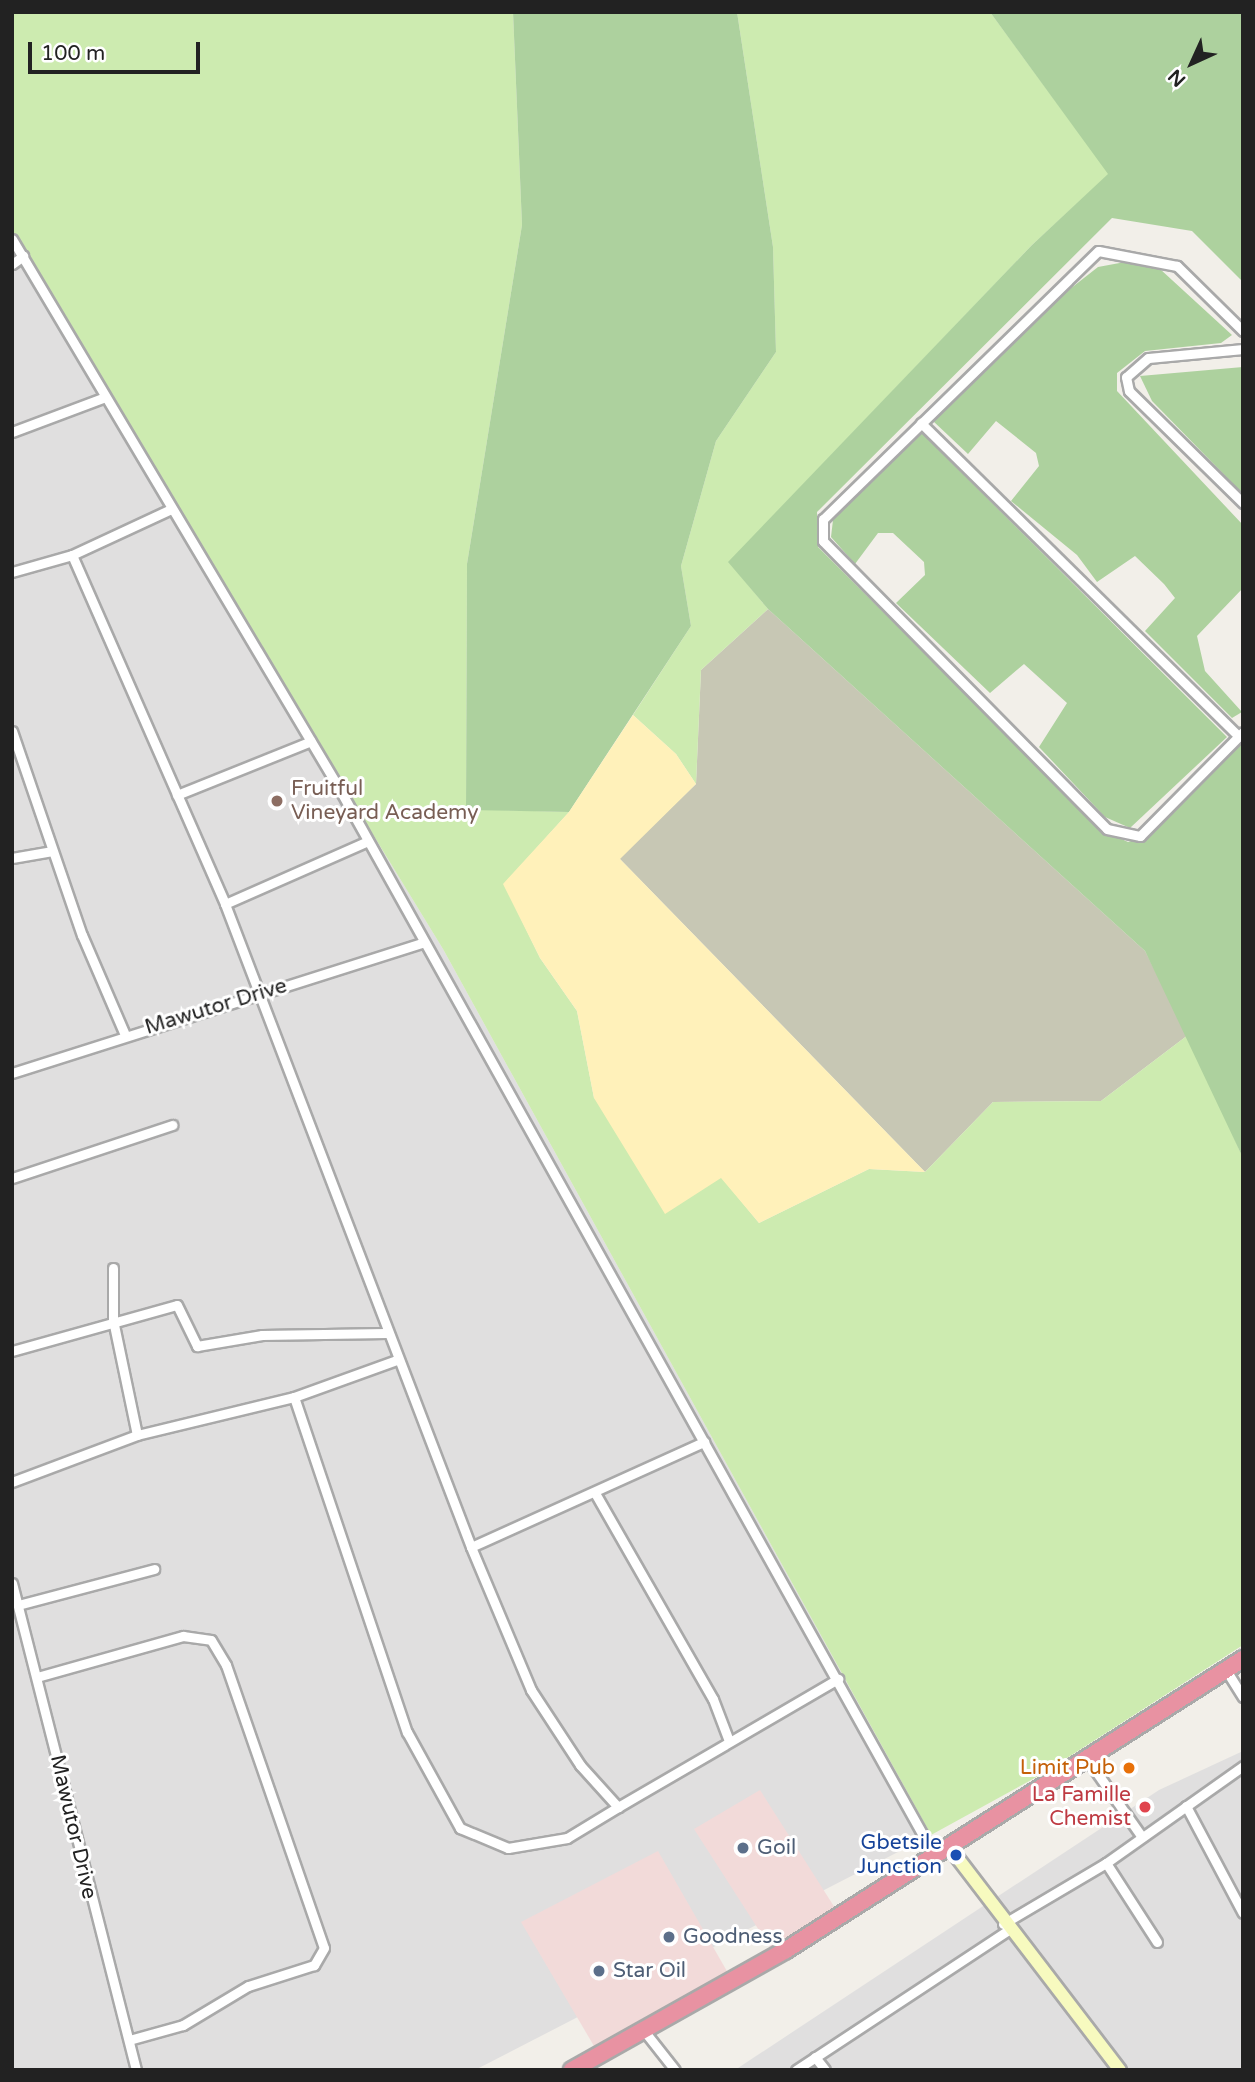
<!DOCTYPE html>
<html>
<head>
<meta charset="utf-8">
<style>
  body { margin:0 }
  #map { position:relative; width:1255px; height:2082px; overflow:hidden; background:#f2efe9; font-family:"Varela Round",sans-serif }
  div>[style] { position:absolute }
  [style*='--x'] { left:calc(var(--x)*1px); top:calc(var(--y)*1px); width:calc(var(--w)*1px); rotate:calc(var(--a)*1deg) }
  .residential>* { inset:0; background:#e0dfdf }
  .commercial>* { inset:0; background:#f2dad9 }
  .construction>* { inset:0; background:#c7c7b4 }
  .grass>* { inset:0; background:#cdebb0 }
  .forest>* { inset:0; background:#add19e }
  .sand>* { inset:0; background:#fff1ba }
  .roads { filter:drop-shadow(2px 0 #a9a9a9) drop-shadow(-2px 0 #a9a9a9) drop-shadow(0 2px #a9a9a9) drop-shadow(0 -2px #a9a9a9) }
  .street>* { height:9px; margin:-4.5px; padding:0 4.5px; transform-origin:4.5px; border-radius:4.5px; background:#fff }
  .secondary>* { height:12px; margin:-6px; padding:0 6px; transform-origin:6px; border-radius:6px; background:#f7fabf }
  .highway>* { height:16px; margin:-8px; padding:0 8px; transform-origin:8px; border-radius:8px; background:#e892a2 }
  .dots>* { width:19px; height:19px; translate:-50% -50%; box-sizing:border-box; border:4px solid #fff; border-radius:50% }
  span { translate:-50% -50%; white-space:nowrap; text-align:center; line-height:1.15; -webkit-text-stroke:6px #fff; paint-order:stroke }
  .education-label { font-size:21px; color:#785e54 }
  .left { translate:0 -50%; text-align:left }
  .street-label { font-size:21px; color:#222 }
  .food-label { font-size:21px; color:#c56008 }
  .right { translate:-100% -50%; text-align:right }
  .health-label { font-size:21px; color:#be3a42 }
  .transit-label { font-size:21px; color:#164399 }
  .service-label { font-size:21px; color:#4e5e75 }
  .frame { position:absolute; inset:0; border:14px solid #222; pointer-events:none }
  .north { position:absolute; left:1157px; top:28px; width:70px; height:70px; -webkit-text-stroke:5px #fff; paint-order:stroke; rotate:225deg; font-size:19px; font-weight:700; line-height:28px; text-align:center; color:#222 }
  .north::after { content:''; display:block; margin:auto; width:24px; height:32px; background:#222; clip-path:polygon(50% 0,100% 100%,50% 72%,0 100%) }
  .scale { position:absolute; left:28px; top:42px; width:172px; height:32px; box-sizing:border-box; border:4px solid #222; border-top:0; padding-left:9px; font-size:21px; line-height:24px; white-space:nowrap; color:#222; -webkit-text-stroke:5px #fff; paint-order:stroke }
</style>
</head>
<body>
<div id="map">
  <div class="residential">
    <i style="clip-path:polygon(12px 244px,443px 949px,931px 1835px,475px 2070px,12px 2070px)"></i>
    <i style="clip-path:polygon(1243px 1751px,1243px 2070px,735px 2070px,1159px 1790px)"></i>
  </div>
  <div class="commercial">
    <i style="clip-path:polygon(760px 1790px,835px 1908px,771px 1949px,694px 1829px)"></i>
    <i style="clip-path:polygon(658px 1851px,728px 1973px,594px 2046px,521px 1922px)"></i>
  </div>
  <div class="construction">
    <i style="clip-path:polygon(768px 609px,1145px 951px,1188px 1035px,1101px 1101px,993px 1102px,925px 1172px,619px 858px,696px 784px,701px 670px)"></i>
  </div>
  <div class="grass">
    <i style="clip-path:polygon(12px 12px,513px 12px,522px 225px,467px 564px,466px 809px,569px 812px,504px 884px,540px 958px,577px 1011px,594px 1098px,722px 1178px,759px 1223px,869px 1169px,925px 1172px,993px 1102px,1101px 1101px,1188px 1035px,1243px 1158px,1243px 1645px,1042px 1774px,931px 1835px,443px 949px,12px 244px)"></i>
    <i style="clip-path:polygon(737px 12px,990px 12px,1109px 174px,1032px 245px,729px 562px,768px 609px,701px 670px,696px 784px,676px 754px,633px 715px,691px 626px,681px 566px,716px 441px,776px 352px,773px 247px)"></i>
  </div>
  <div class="forest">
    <i style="clip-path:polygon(513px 12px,737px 12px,773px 247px,776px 352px,716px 441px,681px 566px,691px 626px,569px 812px,466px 810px,467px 564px,522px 225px)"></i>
    <i style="clip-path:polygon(990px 12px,1243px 12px,1243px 282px,1192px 231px,1112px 218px,817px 512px,818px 547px,1102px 830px,1128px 842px,1149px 835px,1243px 738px,1243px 1158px,1145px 951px,768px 609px,728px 562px,1032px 245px,1108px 174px)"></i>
    <i style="clip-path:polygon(1125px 262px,1160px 269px,1232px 335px,1221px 343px,1145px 351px,1117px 373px,1117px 391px,1243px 525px,1243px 588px,1197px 636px,1205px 671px,1242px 712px,1232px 718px,1145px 631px,1175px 598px,1164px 584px,1135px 556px,1097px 582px,1077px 555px,1011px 501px,1039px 466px,1036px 453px,996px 421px,968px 454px,933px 421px,1061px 296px,1098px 267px)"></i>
    <i style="clip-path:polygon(1243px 367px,1243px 494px,1152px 401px,1140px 376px)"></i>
    <i style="clip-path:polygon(919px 430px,1227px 737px,1130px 828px,1105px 817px,1039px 747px,1067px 703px,1024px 664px,990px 693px,896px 603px,925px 575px,924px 562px,893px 533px,878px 533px,855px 564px,831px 537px,833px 520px)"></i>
  </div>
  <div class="sand">
    <i style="clip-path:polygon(633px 715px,676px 754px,696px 784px,620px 859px,925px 1172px,869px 1169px,759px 1223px,721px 1178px,665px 1214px,594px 1098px,577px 1011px,540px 958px,503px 884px,569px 812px)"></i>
  </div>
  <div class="roads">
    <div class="street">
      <i style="--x:12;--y:239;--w:641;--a:59.24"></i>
      <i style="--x:340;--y:790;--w:1222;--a:60.85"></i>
      <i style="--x:12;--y:264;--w:14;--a:-36"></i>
      <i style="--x:1243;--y:331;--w:93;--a:-135.4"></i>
      <i style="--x:1177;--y:266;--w:80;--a:-169.2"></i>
      <i style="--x:1098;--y:251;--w:384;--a:135.7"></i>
      <i style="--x:823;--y:519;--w:22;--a:90"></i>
      <i style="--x:823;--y:541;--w:404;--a:45.4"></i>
      <i style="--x:1107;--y:829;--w:34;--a:12"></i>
      <i style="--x:1140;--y:836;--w:146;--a:-45.3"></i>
      <i style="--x:1243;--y:349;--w:95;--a:174.6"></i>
      <i style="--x:1148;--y:358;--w:29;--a:139"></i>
      <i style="--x:1126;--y:377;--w:14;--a:78"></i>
      <i style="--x:1129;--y:391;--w:160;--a:44.5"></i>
      <i style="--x:921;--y:423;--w:445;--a:44.6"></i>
      <i style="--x:12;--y:432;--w:99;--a:-20.6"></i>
      <i style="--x:72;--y:555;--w:381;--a:66.3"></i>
      <i style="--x:225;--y:904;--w:688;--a:69.06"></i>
      <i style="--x:471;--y:1547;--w:256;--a:-24.3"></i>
      <i style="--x:12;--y:572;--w:62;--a:-15.8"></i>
      <i style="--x:72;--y:555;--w:109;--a:-24.9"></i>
      <i style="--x:12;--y:731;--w:216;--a:71.1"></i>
      <i style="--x:82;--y:935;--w:109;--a:66.7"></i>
      <i style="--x:177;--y:795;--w:144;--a:-21.9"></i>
      <i style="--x:12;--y:858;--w:41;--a:-9.9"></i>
      <i style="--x:225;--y:904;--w:156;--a:-23.8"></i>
      <i style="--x:12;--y:1073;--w:429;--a:-17.6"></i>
      <i style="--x:12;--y:1178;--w:169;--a:-18.3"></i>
      <i style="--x:113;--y:1268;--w:52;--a:90"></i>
      <i style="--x:113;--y:1320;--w:117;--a:78.2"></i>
      <i style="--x:12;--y:1351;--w:171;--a:-15.6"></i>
      <i style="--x:177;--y:1305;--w:46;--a:64"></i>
      <i style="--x:197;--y:1346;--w:66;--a:-9.6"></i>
      <i style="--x:262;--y:1335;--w:124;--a:-0.9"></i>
      <i style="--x:294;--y:1397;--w:354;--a:71.4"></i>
      <i style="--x:407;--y:1732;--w:110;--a:61.1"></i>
      <i style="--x:460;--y:1828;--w:52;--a:22.6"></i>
      <i style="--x:508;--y:1848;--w:60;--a:-9.6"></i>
      <i style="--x:567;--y:1838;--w:60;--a:-31.3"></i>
      <i style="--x:12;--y:1482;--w:134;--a:-20.6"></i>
      <i style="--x:137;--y:1435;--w:162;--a:-13.6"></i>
      <i style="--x:294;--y:1397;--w:109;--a:-19.8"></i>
      <i style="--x:595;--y:1493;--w:237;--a:60.2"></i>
      <i style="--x:713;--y:1699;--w:45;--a:69.1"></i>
      <i style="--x:471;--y:1547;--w:155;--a:67.2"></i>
      <i style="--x:531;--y:1690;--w:90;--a:56.8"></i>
      <i style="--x:580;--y:1765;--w:57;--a:47.9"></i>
      <i style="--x:618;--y:1807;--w:255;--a:-30.2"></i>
      <i style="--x:12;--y:1583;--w:503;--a:75.71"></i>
      <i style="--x:18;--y:1605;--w:141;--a:-14.8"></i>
      <i style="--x:1226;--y:1670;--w:32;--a:58"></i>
      <i style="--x:37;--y:1677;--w:152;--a:-15.7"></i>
      <i style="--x:183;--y:1636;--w:28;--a:8"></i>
      <i style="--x:211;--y:1640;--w:29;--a:59"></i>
      <i style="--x:226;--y:1665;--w:299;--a:70.9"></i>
      <i style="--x:324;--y:1948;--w:20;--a:120"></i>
      <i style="--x:314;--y:1965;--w:69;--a:162.3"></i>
      <i style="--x:248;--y:1986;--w:76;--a:149"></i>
      <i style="--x:183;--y:2025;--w:56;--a:164.5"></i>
      <i style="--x:1088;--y:1760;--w:94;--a:55"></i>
      <i style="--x:1186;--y:1806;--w:121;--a:62"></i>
      <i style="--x:1003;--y:1924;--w:120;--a:-30.6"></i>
      <i style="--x:1157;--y:1942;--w:94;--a:-122.8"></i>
      <i style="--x:1106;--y:1863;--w:168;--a:-35.3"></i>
      <i style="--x:645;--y:2032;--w:48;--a:51.7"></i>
      <i style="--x:815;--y:2057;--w:16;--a:52"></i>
      <i style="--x:796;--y:2070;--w:254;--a:-33.4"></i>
    </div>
    <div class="secondary">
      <i style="--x:950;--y:1848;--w:280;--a:52.6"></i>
    </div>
    <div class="highway">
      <i style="--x:572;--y:2070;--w:245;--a:-29.3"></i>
      <i style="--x:786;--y:1950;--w:542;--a:-32.49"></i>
    </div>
  </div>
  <div class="dots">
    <i style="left:277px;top:801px;background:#8d6e63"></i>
    <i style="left:1129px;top:1768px;background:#e8710a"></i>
    <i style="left:1145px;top:1807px;background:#e0444e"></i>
    <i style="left:743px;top:1848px;background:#5c6f8a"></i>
    <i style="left:956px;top:1855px;background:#1a4fb4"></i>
    <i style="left:669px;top:1937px;background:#5c6f8a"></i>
    <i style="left:599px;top:1971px;background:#5c6f8a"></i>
  </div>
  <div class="education-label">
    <span class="left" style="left:291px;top:801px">Fruitful<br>Vineyard Academy</span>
  </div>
  <div class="street-label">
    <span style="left:216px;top:1007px;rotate:-17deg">Mawutor Drive</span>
    <span style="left:73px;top:1827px;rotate:77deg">Mawutor Drive</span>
  </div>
  <div class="food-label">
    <span class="right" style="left:1115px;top:1768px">Limit Pub</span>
  </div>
  <div class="health-label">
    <span class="right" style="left:1131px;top:1807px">La Famille<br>Chemist</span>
  </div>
  <div class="transit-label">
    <span class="right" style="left:942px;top:1855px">Gbetsile<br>Junction</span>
  </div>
  <div class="service-label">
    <span class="left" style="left:757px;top:1848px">Goil</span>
    <span class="left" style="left:683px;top:1937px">Goodness</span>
    <span class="left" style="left:613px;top:1971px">Star Oil</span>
  </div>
  <div class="frame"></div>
  <div class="north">N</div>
  <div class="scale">100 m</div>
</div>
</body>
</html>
